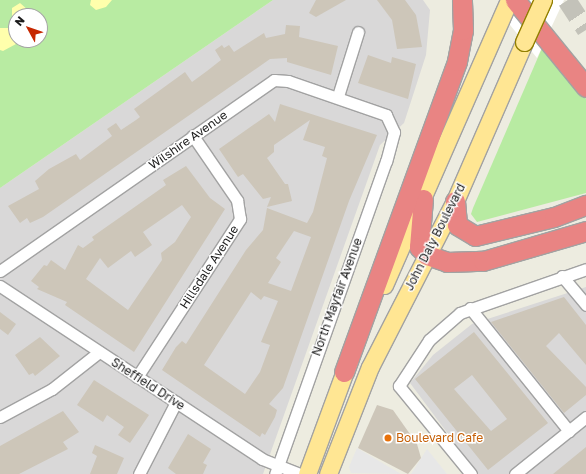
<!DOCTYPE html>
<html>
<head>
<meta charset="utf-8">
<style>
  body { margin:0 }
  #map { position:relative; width:586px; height:474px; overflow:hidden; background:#edece0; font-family:"Golos Text",sans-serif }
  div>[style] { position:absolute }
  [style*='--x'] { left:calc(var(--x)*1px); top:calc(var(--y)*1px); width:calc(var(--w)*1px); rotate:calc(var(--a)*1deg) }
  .residential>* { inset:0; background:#d9d8d8 }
  .grass>* { inset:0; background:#b8eba2 }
  .sand>* { inset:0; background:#ffffac }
  .parking>* { inset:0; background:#e7e7e7 }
  .pier>* { inset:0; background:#fff }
  .building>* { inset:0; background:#cdc6b9 }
  .highway-tunnel>* { height:19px; margin-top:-9.5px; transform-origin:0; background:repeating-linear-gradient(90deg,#c3c2b9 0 19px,transparent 0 29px) }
  .roads { filter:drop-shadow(1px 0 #a2a2a2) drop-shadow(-1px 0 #a2a2a2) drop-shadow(0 1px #a2a2a2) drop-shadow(0 -1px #a2a2a2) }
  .street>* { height:11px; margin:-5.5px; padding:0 5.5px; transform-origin:5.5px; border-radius:5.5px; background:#fff }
  .primary>* { height:17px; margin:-8.5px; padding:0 8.5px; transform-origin:8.5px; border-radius:8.5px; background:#ffe693 }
  .highway>* { height:19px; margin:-9.5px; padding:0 9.5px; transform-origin:9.5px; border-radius:9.5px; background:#e98483 }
  .bridges { filter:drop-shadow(1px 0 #927f00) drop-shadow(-1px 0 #927f00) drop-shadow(0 1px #927f00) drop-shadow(0 -1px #927f00) }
  .primary-bridge>* { height:17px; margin:-8.5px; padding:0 8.5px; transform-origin:8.5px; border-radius:8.5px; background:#ffe693 }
  .dots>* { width:11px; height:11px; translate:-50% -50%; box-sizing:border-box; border:2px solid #fff; border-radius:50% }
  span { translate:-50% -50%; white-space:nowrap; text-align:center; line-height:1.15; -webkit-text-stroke:3px #fff; paint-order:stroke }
  .street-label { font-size:12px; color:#1b1b1b }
  .food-label { font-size:12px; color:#c56008 }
  .left { translate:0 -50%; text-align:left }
  .north { position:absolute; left:8px; top:8px; width:40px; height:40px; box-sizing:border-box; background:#fff; border:1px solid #a4a4a4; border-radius:50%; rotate:310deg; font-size:11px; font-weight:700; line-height:16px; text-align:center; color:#1b1b1b }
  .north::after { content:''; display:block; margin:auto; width:14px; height:18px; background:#c62700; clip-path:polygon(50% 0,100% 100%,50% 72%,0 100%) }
</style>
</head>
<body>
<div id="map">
  <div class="residential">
    <i style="clip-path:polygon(273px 0,423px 0,430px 10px,426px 55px,404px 123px,380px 145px,263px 474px,0 474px,0 188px)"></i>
    <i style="clip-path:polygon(586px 287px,586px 474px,478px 474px,410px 383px,433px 355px,472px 324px)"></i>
  </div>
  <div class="grass">
    <i style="clip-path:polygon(evenodd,0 0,273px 0,0 188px,0 0,16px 16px,40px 16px,40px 40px,16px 40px,16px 16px)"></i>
    <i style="clip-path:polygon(545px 41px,586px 99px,586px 193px,477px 222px,471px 214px,473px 208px)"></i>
  </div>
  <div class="sand">
    <i style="clip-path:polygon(91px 0,130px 0,112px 0,106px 7px,96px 10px,90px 5px)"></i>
    <i style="clip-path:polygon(20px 3px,28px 10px,26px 16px,16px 16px,13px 40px,16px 44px,3px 51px,0 50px,0 28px,12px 28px,12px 8px)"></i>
  </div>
  <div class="parking">
    <i style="clip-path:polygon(357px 448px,401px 474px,351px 473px,349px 467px)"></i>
    <i style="clip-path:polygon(427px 449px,447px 474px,411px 474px)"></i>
  </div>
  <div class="pier">
    <i style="clip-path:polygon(501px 0,564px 0,537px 58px,497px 9px)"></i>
  </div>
  <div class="building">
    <i style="clip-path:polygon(316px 0,346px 0,316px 17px,309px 13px)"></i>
    <i style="clip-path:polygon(377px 0,405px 0,416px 15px,422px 47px,397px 49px,392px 20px)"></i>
    <i style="clip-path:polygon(286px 25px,300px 26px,299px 37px,338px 46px,331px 75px,287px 62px,287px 58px,270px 59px,43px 217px,30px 223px,27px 218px,20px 223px,8px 206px,39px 189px,35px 181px,49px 169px,76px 154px,80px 160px,112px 136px,107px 129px,116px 123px,121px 130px,136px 120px,140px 117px,134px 109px,185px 72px,192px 82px,207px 71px,221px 60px,215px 50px,222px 45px,224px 48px,229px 45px,234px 52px,264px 33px,266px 38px,285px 34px)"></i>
    <i style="clip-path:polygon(368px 55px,391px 63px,392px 57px,416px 64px,408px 99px,358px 83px)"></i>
    <i style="clip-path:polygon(evenodd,280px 104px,377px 135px,349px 201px,283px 388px,269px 404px,277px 410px,275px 417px,265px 435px,262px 433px,260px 437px,162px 370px,176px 347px,182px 341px,186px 344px,246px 250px,263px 230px,267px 208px,307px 223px,313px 212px,327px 158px,322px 156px,325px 147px,303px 140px,310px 120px,274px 145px,274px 152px,267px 158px,285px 184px,288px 184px,292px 201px,267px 207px,271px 197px,263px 199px,243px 174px,238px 177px,219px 149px,269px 114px,275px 122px,280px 104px,294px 231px,311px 237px,291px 291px,268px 283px,281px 262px,276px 258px,294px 231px,280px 104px,251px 292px,261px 300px,264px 296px,278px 301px,261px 342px,270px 345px,260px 372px,245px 394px,204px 365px,251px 292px)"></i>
    <i style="clip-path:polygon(evenodd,186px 166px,210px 198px,225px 209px,134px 352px,65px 305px,67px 302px,37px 289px,39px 287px,31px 281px,44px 265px,47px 266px,51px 260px,65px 270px,78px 245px,83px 248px,94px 240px,92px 237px,166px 185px,163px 180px,186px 166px,182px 205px,191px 217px,175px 242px,161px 253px,162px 260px,128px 310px,86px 279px,100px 258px,108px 268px,131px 251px,135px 257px,152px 245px,143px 232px,182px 205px)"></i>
    <i style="clip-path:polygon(564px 297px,586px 325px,586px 365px,559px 333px,546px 346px,586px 387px,586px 395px,564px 413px,491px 322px)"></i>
    <i style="clip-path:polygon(0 312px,16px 324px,8px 335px,0 329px)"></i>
    <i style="clip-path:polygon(evenodd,474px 332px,548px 423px,488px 470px,415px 379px,474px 332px,472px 375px,507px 419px,491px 431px,454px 389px,472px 375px)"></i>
    <i style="clip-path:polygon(40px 337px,60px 356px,35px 376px,33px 373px,29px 375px,15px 355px)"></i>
    <i style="clip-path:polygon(94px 380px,149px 415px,130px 443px,118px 435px,124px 427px,107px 415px,103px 422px,77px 405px)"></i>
    <i style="clip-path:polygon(377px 405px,393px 410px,417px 444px,421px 458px,408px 474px,358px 448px)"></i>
    <i style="clip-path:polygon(63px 411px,79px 432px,63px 442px,68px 449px,19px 474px,0 474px,0 446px)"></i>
    <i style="clip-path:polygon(188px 434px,211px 449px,203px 463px,207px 465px,203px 474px,176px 474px,168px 468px)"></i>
    <i style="clip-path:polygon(95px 445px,124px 458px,117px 474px,90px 474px,97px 456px,92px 453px)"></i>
    <i style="clip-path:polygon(586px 447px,586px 474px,553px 474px)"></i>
  </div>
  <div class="highway-tunnel">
    <i style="--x:567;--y:0;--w:35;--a:57"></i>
  </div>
  <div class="roads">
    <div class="street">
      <i style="--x:338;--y:96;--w:67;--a:-72.6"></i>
      <i style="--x:0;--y:271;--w:334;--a:-34.9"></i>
      <i style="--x:274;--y:80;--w:14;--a:4"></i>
      <i style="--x:288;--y:81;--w:104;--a:19.1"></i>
      <i style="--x:386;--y:115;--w:19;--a:65"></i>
      <i style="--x:394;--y:132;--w:30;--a:105"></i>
      <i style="--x:386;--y:161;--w:332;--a:109.5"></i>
      <i style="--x:562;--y:276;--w:38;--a:50"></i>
      <i style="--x:0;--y:286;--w:314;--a:33.4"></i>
      <i style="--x:262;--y:459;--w:41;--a:21.5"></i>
      <i style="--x:470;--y:308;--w:158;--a:51.2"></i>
      <i style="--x:137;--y:377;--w:189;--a:-56.9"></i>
      <i style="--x:240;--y:219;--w:19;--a:-99"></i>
      <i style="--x:237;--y:200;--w:78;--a:-124.5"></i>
      <i style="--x:0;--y:417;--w:59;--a:-28.3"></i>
      <i style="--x:52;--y:389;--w:60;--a:-38.2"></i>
      <i style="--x:139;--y:474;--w:81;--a:-62.8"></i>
      <i style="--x:471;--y:474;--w:114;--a:-129.3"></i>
      <i style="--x:399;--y:386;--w:55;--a:-56.9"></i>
      <i style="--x:429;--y:340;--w:41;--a:-41.1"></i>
      <i style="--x:460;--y:313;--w:133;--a:-19.2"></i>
      <i style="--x:515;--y:474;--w:91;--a:-38.8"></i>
    </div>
    <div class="primary">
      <i style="--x:384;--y:285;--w:311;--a:-66.3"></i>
      <i style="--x:307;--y:474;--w:121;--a:-69.8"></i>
      <i style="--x:328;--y:474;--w:115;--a:-68.6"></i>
      <i style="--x:370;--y:367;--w:186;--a:-62.9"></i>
      <i style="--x:455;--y:201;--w:173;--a:-66.5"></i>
    </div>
    <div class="highway">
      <i style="--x:515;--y:0;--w:112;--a:50.8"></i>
      <i style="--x:423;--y:199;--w:48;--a:94.8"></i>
      <i style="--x:419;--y:247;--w:11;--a:45"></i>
      <i style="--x:427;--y:255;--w:21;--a:19"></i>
      <i style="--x:447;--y:262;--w:36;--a:-2"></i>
      <i style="--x:483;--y:261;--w:107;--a:-16.2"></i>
      <i style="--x:455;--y:201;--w:24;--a:85"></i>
      <i style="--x:457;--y:225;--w:21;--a:31"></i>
      <i style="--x:475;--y:236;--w:81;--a:-13.5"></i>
      <i style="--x:554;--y:217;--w:34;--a:-21"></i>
      <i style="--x:344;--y:372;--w:331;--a:-70"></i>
      <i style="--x:457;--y:61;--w:32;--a:-79"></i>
      <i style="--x:463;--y:30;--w:30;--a:-92"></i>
    </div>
  </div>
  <div class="bridges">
    <div class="primary-bridge">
      <i style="--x:524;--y:42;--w:46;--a:-65.7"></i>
    </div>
  </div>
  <div class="dots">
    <i style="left:388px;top:438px;background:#e8710a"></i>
  </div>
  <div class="street-label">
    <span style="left:188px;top:140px;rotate:-35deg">Wilshire Avenue</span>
    <span style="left:435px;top:237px;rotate:-63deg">John Daly Boulevard</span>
    <span style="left:209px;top:267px;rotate:-57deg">Hillsdale Avenue</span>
    <span style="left:337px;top:297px;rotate:-70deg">North Mayfair Avenue</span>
    <span style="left:148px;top:384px;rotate:33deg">Sheffield Drive</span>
  </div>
  <div class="food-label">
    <span class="left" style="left:396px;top:438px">Boulevard Cafe</span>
  </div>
  <div class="north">N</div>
</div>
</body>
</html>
